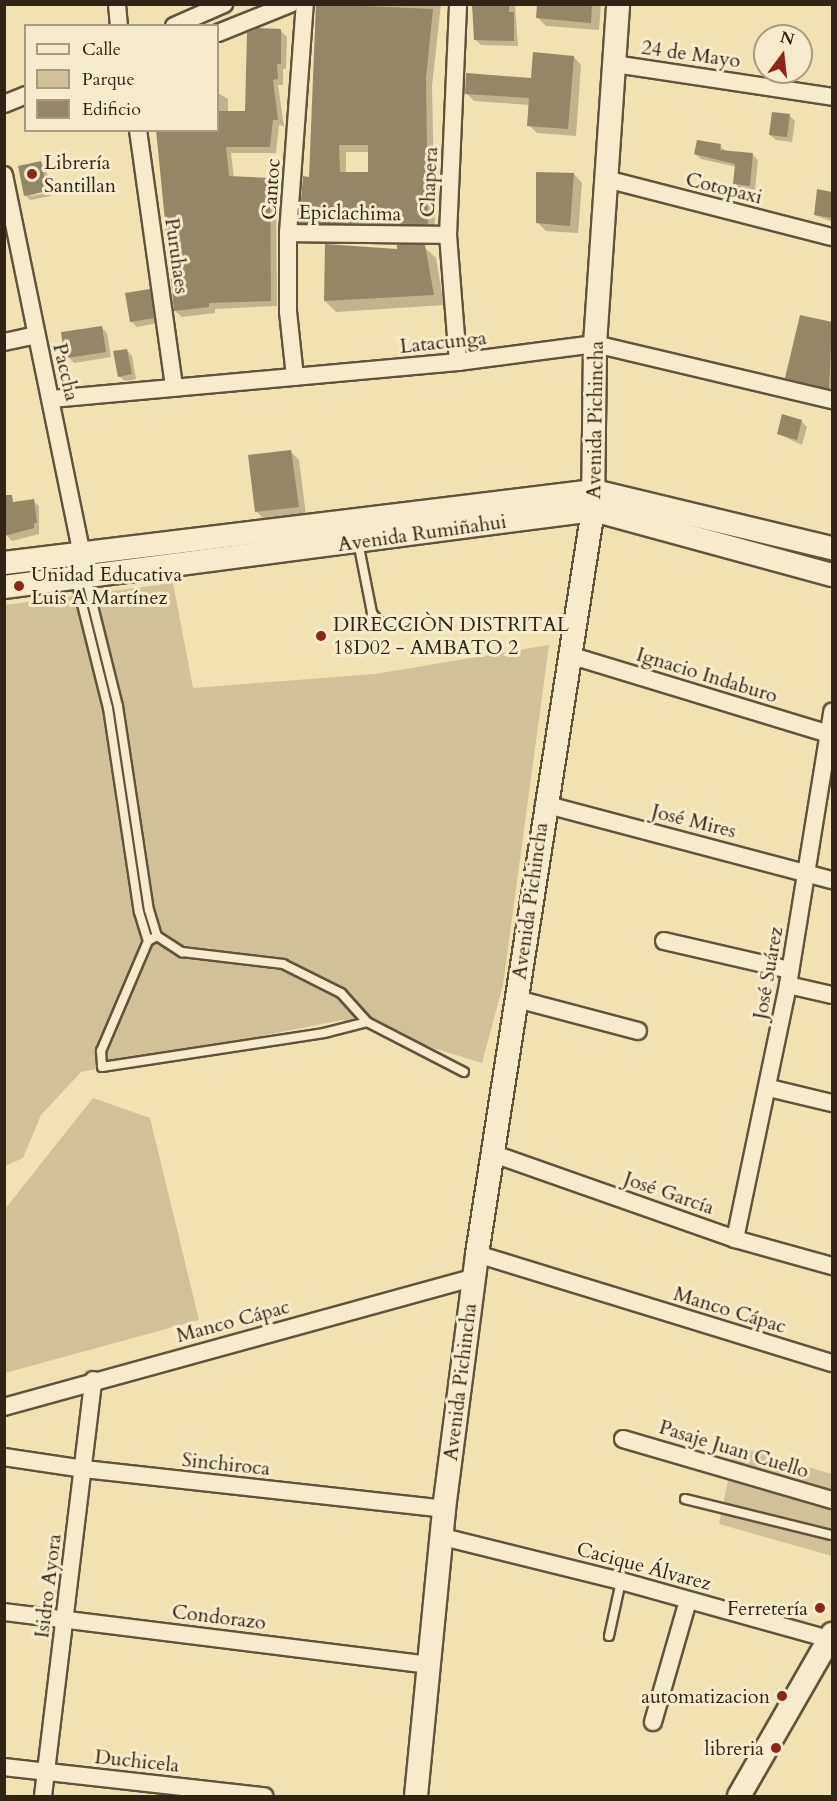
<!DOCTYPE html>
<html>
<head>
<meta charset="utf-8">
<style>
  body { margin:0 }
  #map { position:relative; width:837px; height:1801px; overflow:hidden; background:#f1e2b1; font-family:Cardo,serif }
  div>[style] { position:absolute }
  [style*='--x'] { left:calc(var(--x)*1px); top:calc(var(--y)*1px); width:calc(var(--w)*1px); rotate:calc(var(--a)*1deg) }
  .green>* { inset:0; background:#d0c296 }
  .shadow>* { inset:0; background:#0003 }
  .building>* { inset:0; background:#948766 }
  .roads { filter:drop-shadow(2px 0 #60543b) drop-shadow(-2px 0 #60543b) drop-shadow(0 2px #60543b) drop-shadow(0 -2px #60543b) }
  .lane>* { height:8px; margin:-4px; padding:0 4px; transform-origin:4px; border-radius:4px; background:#f6eccc }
  .street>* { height:16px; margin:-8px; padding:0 8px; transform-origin:8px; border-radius:8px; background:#f6eccc }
  .secondary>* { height:22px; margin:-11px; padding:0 11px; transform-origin:11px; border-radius:11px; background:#f6eccc }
  .dots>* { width:16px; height:16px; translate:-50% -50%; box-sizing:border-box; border:3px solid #f6eccc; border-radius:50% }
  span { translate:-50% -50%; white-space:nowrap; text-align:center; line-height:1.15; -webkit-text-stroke:6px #f6eccc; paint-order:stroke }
  .street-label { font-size:20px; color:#302414 }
  .poi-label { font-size:20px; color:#302414 }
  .left { translate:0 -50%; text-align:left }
  .right { translate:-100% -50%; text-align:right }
  .frame { position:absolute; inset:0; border:6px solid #302414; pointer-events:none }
  .legend { position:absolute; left:24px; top:24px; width:195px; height:108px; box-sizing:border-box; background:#f6eccc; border:2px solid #a79c82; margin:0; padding:8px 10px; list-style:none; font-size:18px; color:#302414 }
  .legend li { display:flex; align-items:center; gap:12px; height:30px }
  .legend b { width:30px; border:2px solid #a79c82 }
  .north { position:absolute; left:753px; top:24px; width:60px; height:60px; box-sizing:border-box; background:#f6eccc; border:2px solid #a79c82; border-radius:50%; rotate:15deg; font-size:16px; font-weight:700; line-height:24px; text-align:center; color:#302414 }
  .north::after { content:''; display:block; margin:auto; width:21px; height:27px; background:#8f2418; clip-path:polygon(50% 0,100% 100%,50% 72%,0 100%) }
</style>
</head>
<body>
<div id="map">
  <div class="green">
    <i style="clip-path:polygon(173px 583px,193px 688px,375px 674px,549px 645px,503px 985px,482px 1063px,342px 1020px,81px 1072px,41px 1115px,23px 1158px,5px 1166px,4px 605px)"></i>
    <i style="clip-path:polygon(93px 1098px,150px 1118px,199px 1320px,5px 1373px,5px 1209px)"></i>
    <i style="clip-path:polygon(735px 1446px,832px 1474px,832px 1556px,719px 1524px)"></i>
  </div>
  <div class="shadow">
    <i style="clip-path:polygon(evenodd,320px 4px,441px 4px,432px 86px,435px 231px,308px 229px,301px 222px,310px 178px,320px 4px,346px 152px,370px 152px,369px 173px,346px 173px,346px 152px)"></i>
    <i style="clip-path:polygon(472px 4px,515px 4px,518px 46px,481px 45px,476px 40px)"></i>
    <i style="clip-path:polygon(539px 4px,601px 4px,599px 30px,546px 26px,538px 18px)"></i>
    <i style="clip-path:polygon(280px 30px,287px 37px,286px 69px,283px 69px,283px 85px,278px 85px,284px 126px,279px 125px,276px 153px,231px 153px,234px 178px,269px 180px,276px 186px,277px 306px,215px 309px,215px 313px,182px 317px,175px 311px,164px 221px,218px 130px,218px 93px,228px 99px,228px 112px,247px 112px)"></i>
    <i style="clip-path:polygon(574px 57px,581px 65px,576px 136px,537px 133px,529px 125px,530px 105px,474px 101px,466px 93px,532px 79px)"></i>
    <i style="clip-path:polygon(789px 115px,795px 121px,792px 142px,776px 140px,770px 135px)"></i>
    <i style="clip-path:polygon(720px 146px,726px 151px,753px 155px,758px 160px,755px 190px,740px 189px,735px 183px,737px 167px,701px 159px,695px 154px)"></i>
    <i style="clip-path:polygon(41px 163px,46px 168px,50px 189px,27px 197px,51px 192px,51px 196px,30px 200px,25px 195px)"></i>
    <i style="clip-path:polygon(574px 174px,582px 183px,578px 233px,546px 231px,538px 223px)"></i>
    <i style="clip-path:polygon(819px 191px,832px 193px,832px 222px,815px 215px)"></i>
    <i style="clip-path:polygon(424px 247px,436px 258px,444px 305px,336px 312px,325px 301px,398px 250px)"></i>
    <i style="clip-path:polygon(149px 291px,155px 296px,158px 323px,137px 327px,131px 321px)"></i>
    <i style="clip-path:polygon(801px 316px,832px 323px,832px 395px,795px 386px,786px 378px)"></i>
    <i style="clip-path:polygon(101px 327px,107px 333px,111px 357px,74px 363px,69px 357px)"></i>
    <i style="clip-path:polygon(127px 350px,132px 356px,136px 379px,125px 381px,119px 376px)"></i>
    <i style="clip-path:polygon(802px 422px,807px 427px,802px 445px,778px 434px)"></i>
    <i style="clip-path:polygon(291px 452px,299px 460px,306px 515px,265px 520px,256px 511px)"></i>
    <i style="clip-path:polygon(33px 501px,39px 506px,39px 534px,12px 541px,7px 536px,4px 519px)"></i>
  </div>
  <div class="building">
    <i style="clip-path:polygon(evenodd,316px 4px,433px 9px,426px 78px,428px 224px,299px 223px,303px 176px,309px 177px,316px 4px,339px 145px,368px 145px,368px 172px,340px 172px,339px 145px)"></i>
    <i style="clip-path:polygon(472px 4px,509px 4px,509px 12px,514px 12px,514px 41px,474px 40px)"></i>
    <i style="clip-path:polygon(537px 4px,592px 4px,591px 23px,536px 18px)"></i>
    <i style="clip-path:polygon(258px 28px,281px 29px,281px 64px,277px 64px,278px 79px,273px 80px,278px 120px,273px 120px,270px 147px,226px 147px,229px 176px,270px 178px,271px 301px,209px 303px,209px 307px,174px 311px,156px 130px,218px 130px,218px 111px,245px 111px,247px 33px)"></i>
    <i style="clip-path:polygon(533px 52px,574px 56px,568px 129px,527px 126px,529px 98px,465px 94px,466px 73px,531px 78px)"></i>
    <i style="clip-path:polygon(772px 112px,790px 114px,787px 137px,769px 135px)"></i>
    <i style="clip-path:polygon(697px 140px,721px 144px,720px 150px,753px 153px,750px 186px,733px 184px,735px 164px,694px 154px)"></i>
    <i style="clip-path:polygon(41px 161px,47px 191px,24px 196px,18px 166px)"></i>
    <i style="clip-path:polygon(536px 172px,574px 173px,570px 226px,536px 223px)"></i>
    <i style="clip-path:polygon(817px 189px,832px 192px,832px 218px,814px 215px)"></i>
    <i style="clip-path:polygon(325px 244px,397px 249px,397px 245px,425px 245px,434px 295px,324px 301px)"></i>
    <i style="clip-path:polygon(150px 289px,154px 318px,130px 322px,125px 293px)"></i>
    <i style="clip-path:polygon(800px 315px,832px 322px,829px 389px,785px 378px)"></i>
    <i style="clip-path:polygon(102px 326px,106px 352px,67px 358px,64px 355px,61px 332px)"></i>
    <i style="clip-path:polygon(127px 349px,132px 374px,118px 377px,113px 351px)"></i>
    <i style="clip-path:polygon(782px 414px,802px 420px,797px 440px,777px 434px)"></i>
    <i style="clip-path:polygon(291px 450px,299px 507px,255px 512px,248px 455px)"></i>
    <i style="clip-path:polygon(4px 495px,12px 495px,13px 502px,34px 499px,37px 523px,34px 523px,34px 528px,4px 536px)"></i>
  </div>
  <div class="roads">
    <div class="lane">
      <i style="--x:358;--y:542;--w:72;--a:78.8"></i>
      <i style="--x:372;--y:613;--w:11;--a:52"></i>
      <i style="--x:379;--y:622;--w:26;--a:0"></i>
      <i style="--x:86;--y:578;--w:132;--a:76"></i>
      <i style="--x:118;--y:706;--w:206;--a:81.4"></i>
      <i style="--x:149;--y:910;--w:27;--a:73"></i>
      <i style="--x:157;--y:936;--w:30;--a:33"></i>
      <i style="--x:182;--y:952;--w:102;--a:6.8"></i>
      <i style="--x:283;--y:964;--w:65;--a:26.6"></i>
      <i style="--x:341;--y:993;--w:39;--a:48"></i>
      <i style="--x:367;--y:1022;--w:109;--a:27.3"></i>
      <i style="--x:76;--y:580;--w:132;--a:76"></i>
      <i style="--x:108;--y:708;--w:206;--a:81.4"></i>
      <i style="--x:139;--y:912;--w:30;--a:73"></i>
      <i style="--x:157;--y:936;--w:10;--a:151"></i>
      <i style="--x:148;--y:941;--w:120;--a:113.1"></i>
      <i style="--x:101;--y:1051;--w:16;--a:86"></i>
      <i style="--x:102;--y:1067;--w:225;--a:-8.7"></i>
      <i style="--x:324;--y:1033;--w:44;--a:-14.3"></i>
      <i style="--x:685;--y:1499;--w:151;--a:13.8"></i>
      <i style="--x:609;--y:1636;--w:56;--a:-77.7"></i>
    </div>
    <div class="street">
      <i style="--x:117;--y:4;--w:22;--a:85"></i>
      <i style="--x:174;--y:26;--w:55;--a:-23.7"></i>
      <i style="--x:218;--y:33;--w:78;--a:-21.9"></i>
      <i style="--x:615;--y:64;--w:219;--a:8.6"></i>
      <i style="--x:4;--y:104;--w:24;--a:-22"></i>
      <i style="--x:138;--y:130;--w:260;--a:82"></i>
      <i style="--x:4;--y:175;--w:398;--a:78.4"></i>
      <i style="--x:606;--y:179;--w:233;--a:14.4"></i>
      <i style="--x:288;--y:233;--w:160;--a:0.7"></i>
      <i style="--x:4;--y:342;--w:33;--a:-12"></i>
      <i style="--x:458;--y:362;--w:127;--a:-94.5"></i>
      <i style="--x:448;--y:235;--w:231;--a:-87.5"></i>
      <i style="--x:295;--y:377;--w:65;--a:-96.1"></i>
      <i style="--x:288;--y:312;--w:79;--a:-90"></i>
      <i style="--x:288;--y:233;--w:230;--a:-85.8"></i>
      <i style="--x:51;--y:399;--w:409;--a:-5.2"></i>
      <i style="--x:458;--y:362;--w:138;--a:-7.5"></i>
      <i style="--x:595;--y:344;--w:244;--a:13.3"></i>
      <i style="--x:569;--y:655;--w:275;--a:16.9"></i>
      <i style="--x:544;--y:804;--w:298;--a:14.8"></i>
      <i style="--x:664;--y:941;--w:129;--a:13"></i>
      <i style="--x:788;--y:985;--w:45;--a:12.8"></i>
      <i style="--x:517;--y:999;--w:125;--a:14.8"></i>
      <i style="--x:769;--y:1088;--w:65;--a:13.4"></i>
      <i style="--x:494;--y:1154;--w:256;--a:19.4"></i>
      <i style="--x:735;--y:1239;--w:101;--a:15.6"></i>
      <i style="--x:735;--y:1239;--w:259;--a:-78.2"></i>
      <i style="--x:788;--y:985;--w:277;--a:-80.8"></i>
      <i style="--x:477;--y:1254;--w:371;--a:17.1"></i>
      <i style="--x:4;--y:1407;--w:486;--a:-15.4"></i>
      <i style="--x:623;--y:1439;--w:218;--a:16.3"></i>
      <i style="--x:4;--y:1457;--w:81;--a:8.5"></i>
      <i style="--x:84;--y:1469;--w:362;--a:6.3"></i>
      <i style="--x:443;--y:1537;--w:183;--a:13.9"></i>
      <i style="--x:621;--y:1581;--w:219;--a:15.6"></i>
      <i style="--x:4;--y:1612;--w:427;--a:7.1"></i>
      <i style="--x:653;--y:1722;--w:126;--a:-73.9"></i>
      <i style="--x:4;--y:1767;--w:262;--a:6.4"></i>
      <i style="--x:43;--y:1796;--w:419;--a:-83.1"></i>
    </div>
    <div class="secondary">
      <i style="--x:4;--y:563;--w:594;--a:-6.96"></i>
      <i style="--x:594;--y:491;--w:245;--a:13.5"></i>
      <i style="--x:4;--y:587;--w:594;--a:-7.45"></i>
      <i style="--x:593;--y:510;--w:248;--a:15.2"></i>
      <i style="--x:416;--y:1796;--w:288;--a:-84.4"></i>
      <i style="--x:444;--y:1509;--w:257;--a:-82.6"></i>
      <i style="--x:477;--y:1254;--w:753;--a:-81.14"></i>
      <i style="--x:593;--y:510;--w:166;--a:-89.3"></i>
      <i style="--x:595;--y:344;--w:341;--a:-86.1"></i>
      <i style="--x:739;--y:1796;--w:187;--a:-60.1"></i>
    </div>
  </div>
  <div class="dots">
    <i style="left:32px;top:174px;background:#8f2418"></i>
    <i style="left:19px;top:586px;background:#8f2418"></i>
    <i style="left:321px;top:636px;background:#8f2418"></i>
    <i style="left:820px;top:1608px;background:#8f2418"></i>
    <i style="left:782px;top:1696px;background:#8f2418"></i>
    <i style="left:776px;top:1748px;background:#8f2418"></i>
  </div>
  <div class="street-label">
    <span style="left:691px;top:54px;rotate:8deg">24 de Mayo</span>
    <span style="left:429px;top:182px;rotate:-87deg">Chapera</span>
    <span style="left:724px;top:188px;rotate:14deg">Cotopaxi</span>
    <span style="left:271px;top:189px;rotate:-86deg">Cantoc</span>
    <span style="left:350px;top:213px;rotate:1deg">Epiclachima</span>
    <span style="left:177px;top:256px;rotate:82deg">Puruhaes</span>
    <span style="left:443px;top:342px;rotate:-6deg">Latacunga</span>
    <span style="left:66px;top:372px;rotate:77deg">Paccha</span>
    <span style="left:595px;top:420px;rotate:-89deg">Avenida Pichincha</span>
    <span style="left:422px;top:533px;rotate:-8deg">Avenida Rumiñahui</span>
    <span style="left:707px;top:675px;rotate:17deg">Ignacio Indaburo</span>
    <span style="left:694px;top:821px;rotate:14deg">José Mires</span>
    <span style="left:530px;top:901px;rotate:-82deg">Avenida Pichincha</span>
    <span style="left:768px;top:973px;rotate:-80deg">José Suárez</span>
    <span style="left:669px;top:1193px;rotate:19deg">José García</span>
    <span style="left:730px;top:1310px;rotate:17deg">Manco Cápac</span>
    <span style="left:233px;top:1321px;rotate:-15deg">Manco Cápac</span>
    <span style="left:460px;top:1382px;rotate:-83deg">Avenida Pichincha</span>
    <span style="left:734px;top:1449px;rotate:17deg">Pasaje Juan Cuello</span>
    <span style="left:226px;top:1464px;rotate:6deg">Sinchiroca</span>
    <span style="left:644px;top:1566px;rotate:15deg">Cacique Álvarez</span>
    <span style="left:48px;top:1586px;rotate:-83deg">Isidro Ayora</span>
    <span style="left:219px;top:1617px;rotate:7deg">Condorazo</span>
    <span style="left:137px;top:1761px;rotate:6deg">Duchicela</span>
  </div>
  <div class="poi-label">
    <span class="left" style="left:44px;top:174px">Librería<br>Santillan</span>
    <span class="left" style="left:31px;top:586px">Unidad Educativa<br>Luis A Martínez</span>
    <span class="left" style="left:333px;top:636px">DIRECCIÒN DISTRITAL<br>18D02 - AMBATO 2</span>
    <span class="right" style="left:808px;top:1608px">Ferretería</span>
    <span class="right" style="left:770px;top:1696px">automatizacion</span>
    <span class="right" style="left:764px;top:1748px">libreria</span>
  </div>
  <div class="frame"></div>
  <ul class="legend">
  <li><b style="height:8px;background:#f6eccc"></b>Calle</li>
  <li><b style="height:16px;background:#d0c296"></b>Parque</li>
  <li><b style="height:16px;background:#948766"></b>Edificio</li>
  </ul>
  <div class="north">N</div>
</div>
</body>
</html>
